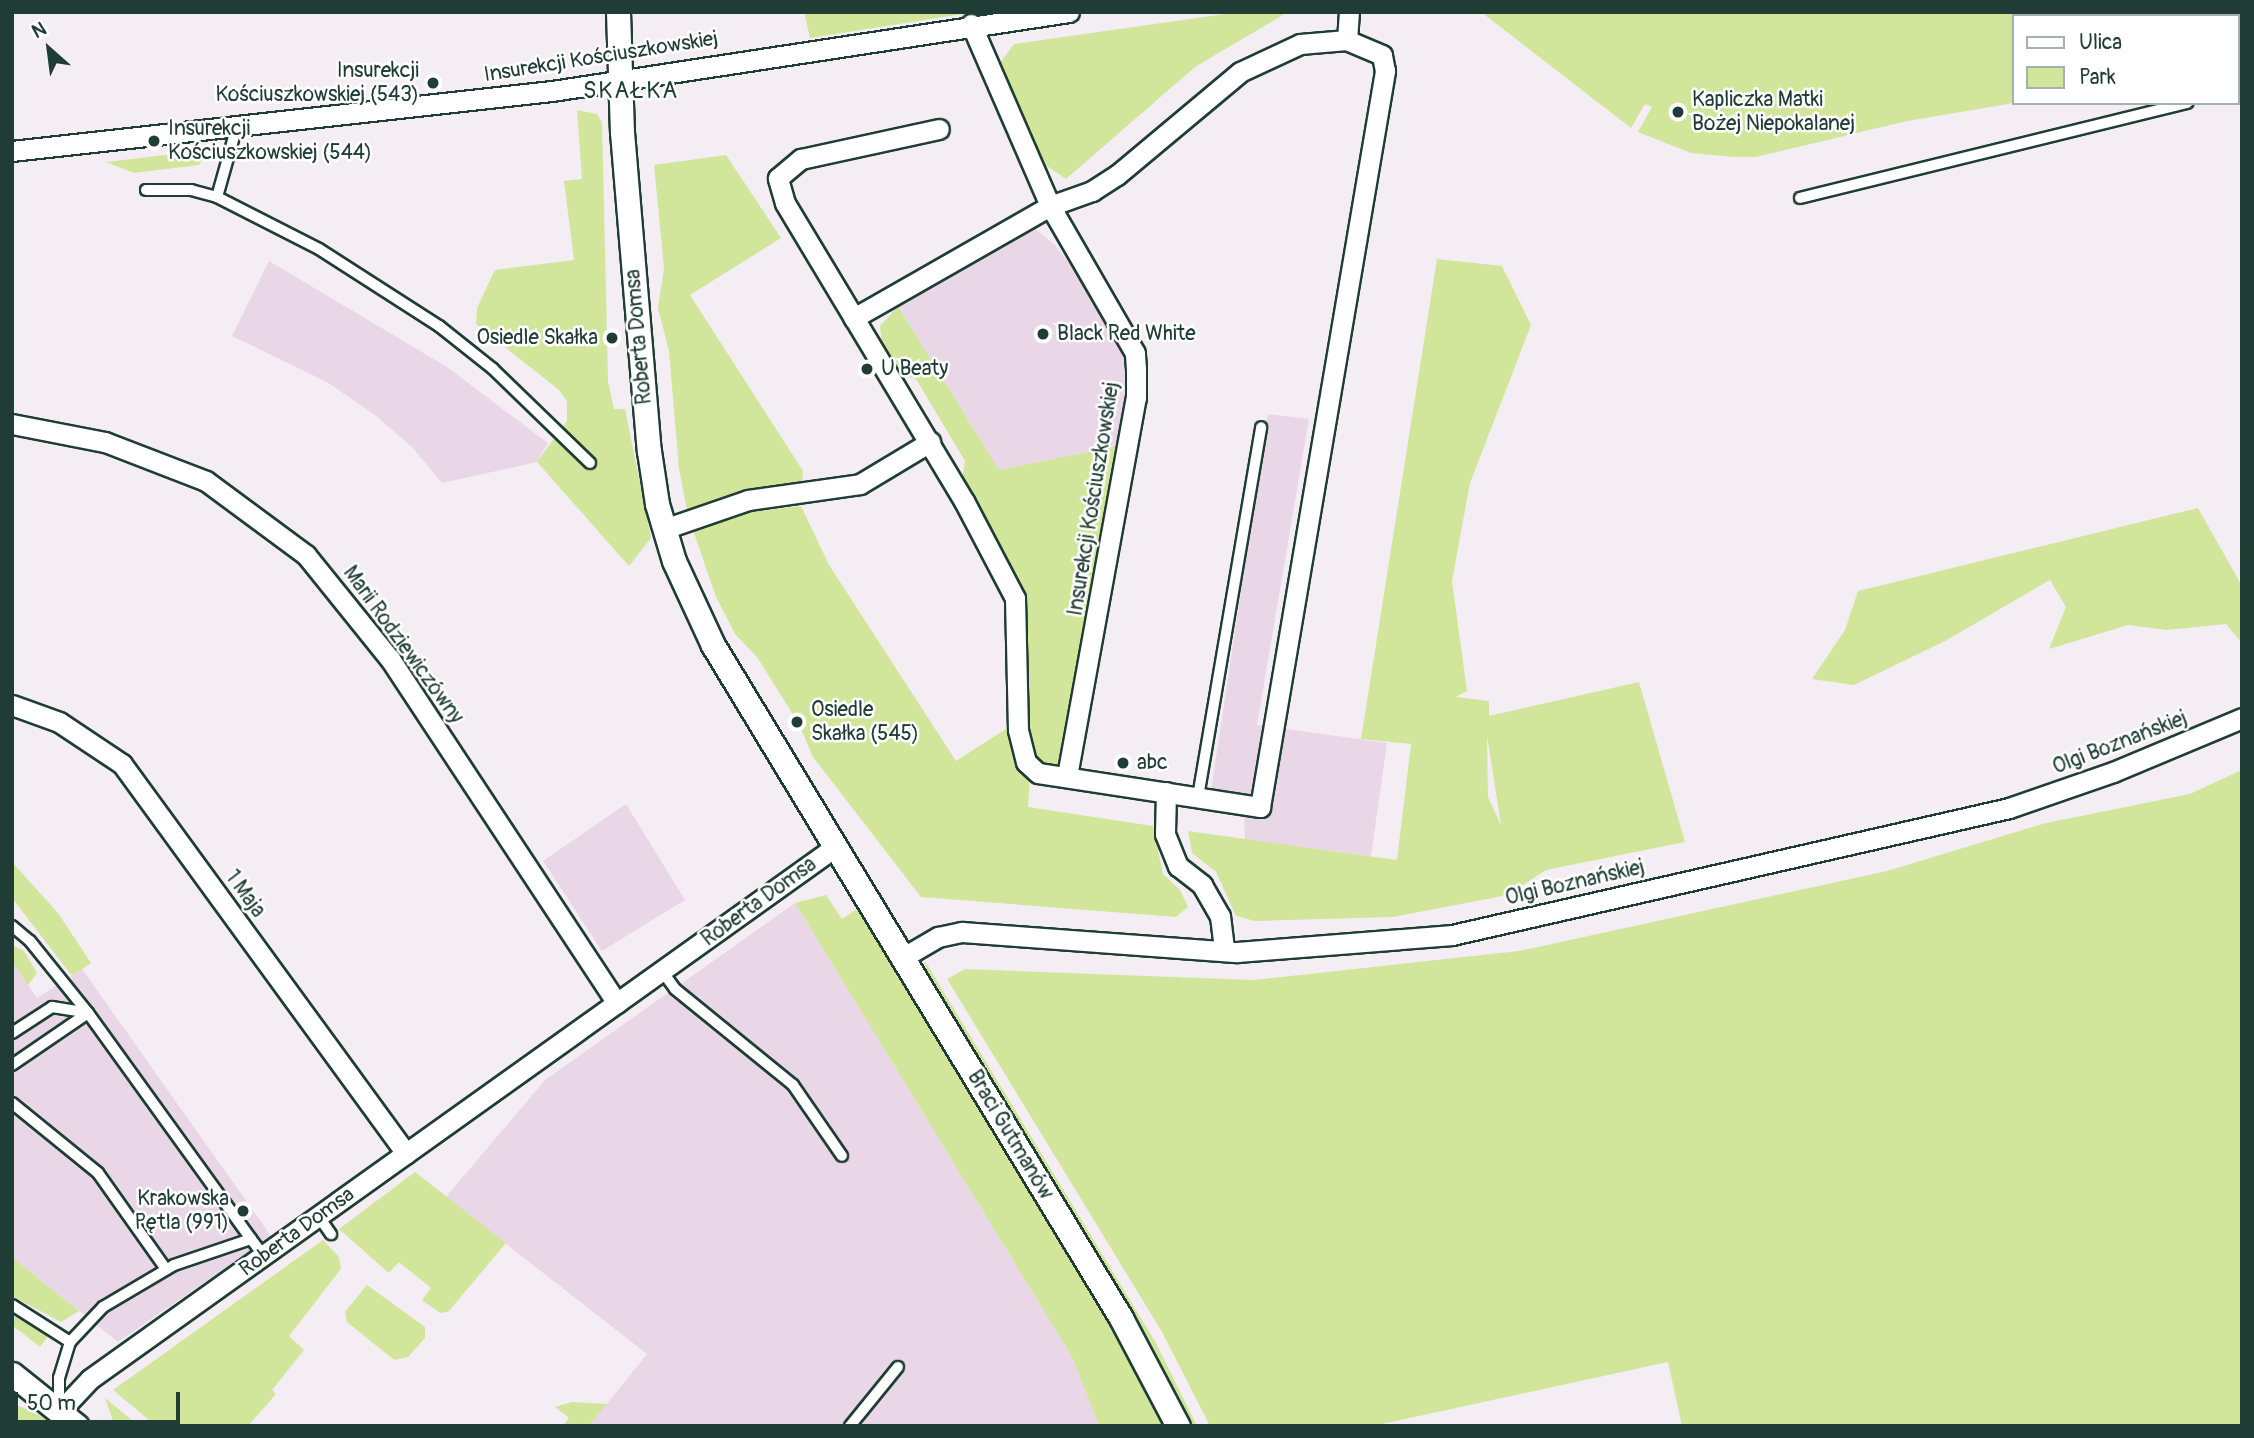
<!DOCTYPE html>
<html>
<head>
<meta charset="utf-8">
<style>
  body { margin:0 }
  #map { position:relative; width:2254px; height:1438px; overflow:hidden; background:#f5edf4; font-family:Pangolin,sans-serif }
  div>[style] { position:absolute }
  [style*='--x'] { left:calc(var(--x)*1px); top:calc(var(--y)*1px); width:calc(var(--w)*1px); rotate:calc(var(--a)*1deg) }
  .built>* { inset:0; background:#e9d7e7 }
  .green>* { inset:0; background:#d1e69b }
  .roads { filter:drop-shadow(2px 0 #1f3d34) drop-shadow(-2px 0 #1f3d34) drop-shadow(0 2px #1f3d34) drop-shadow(0 -2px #1f3d34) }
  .service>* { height:10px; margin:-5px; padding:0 5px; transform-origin:5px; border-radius:5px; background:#fff }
  .minor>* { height:19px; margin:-9.5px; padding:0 9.5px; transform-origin:9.5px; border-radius:9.5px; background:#fff }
  .tertiary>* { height:23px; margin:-11.5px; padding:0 11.5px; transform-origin:11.5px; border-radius:11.5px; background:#fff }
  .dots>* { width:19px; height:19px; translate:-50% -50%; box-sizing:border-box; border:4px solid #fff; border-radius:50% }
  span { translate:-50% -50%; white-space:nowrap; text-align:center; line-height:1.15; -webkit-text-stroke:5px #fff; paint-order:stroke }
  .street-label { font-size:21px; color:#1f3d34 }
  .poi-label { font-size:21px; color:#1f3d34 }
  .right { translate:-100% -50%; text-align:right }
  .left { translate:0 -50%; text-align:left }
  .neighbourhood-label { font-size:23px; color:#1f3d34; letter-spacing:2px }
  .frame { position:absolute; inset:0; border:14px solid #1f3d34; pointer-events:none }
  .legend { position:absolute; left:2012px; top:14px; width:228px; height:91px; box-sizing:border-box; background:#fff; border:2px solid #a5b1ae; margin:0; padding:9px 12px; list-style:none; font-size:21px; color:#1f3d34 }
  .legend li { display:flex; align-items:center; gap:14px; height:35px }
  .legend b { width:35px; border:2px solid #a5b1ae }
  .north { position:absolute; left:14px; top:14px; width:70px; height:70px; -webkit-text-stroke:5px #fff; paint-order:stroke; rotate:332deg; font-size:19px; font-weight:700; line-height:28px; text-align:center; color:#1f3d34 }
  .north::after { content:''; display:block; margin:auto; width:24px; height:32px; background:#1f3d34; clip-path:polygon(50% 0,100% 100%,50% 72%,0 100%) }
  .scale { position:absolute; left:14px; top:1392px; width:166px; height:32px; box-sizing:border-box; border:4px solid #1f3d34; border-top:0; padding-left:9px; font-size:21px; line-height:24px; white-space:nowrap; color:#1f3d34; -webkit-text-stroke:5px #fff; paint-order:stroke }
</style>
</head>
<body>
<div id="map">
  <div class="built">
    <i style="clip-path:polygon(1033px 227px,1056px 246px,1081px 280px,1127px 354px,1130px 372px,1121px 445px,999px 470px,898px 306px)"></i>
    <i style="clip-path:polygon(269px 261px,447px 367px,548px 443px,537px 462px,442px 483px,412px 447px,375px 415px,327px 382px,232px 336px)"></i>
    <i style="clip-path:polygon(1268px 414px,1309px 419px,1257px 725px,1387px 743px,1371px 856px,1245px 840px,1244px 815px,1208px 810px)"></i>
    <i style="clip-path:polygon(626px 804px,685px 900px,602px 951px,543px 861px)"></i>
    <i style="clip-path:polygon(795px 903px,1072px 1357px,1099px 1426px,589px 1426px,647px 1354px,446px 1197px,545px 1080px)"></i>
    <i style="clip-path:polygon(12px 962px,37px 998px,82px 969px,271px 1236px,118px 1342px,12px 1257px)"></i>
  </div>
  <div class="green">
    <i style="clip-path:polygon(804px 12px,975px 12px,810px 38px)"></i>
    <i style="clip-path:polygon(1239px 12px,1288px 12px,1195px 67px,1066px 179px,1044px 164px,1000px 63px,1014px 44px)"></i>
    <i style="clip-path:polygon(1481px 12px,2242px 12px,2242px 38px,2238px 39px,2238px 16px,2014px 16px,2014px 103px,1907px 121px,1756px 157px,1733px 157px,1691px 153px,1638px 132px,1652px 107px,1645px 104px,1631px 128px)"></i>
    <i style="clip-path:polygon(577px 110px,597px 114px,602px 122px,608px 381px,614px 409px,625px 409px,651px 538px,629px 566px,537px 462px,567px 421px,567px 401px,559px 390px,476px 324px,477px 308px,495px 270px,574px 260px,564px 181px,582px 179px)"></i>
    <i style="clip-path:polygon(208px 150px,199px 165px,134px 173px,106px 162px)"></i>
    <i style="clip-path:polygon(726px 155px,781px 238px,690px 295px,803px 471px,802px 487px,738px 493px,687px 510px,679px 469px,669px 351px,658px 308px,664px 268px,654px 165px)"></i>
    <i style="clip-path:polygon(evenodd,1437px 259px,1502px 266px,1531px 325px,1470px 483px,1452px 581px,1467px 691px,1456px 697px,1489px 701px,1489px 716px,1639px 682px,1685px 842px,1546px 870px,1511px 893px,1510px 890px,1508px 895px,1393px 917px,1255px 921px,1236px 916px,1216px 872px,1192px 853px,1188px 831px,1397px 860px,1411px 744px,1361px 739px,1437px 259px,1487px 735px,1501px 825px,1488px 797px,1487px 735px)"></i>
    <i style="clip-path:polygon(898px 306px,999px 470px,1121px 445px,1059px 768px,1049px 771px,1031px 759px,1028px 807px,1153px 826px,1163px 874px,1180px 890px,1188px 907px,1176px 917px,921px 897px,813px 757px,799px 724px,757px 657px,735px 634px,716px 597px,693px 530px,736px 514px,801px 506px,829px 565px,956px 761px,1009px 727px,1030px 727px,1024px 601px,1016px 579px,962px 479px,965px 461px,916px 379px,896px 373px,883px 352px,880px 326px)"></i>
    <i style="clip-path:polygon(2198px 508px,2242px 586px,2242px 643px,2226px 624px,2167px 630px,2128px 625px,2049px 649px,2066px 607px,2050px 580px,1945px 641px,1854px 685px,1812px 679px,1845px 630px,1858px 591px)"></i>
    <i style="clip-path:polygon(2242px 770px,2242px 1426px,1682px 1426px,1668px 1362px,1373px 1426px,1210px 1426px,1162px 1332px,947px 979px,965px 969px,1253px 980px,1519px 951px,1887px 871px,2046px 823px,2190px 794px)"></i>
    <i style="clip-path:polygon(12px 862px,58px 913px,91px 963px,72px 976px,12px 898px)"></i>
    <i style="clip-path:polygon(826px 895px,842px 919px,857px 909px,1126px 1351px,1164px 1426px,1099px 1426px,1072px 1357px,795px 903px)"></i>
    <i style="clip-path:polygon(12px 945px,24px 951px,37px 973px,28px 985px,12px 962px)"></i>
    <i style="clip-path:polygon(925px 961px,1156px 1343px,1197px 1426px,1191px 1426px,1151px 1345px,926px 972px)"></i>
    <i style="clip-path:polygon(415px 1172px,506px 1243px,448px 1312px,440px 1313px,422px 1300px,431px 1288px,399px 1262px,389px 1273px,339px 1229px)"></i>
    <i style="clip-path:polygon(323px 1240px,339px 1257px,341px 1269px,289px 1336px,304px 1350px,272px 1390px,276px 1394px,248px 1426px,156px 1426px,113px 1390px)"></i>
    <i style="clip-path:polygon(12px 1257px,38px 1278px,79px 1311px,61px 1322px,12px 1296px)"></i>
    <i style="clip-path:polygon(367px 1285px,425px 1327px,425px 1338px,408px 1357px,394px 1360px,347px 1322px,345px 1312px)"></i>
    <i style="clip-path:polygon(12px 1315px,49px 1335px,40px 1347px,12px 1325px)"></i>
    <i style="clip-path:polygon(105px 1398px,139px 1426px,115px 1426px)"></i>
    <i style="clip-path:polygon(572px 1402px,607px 1404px,589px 1426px,563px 1426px,569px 1418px,555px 1407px)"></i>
    <i style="clip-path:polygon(12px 1403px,48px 1419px,57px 1426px,12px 1426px)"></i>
  </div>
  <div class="roads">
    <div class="service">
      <i style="--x:2238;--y:91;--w:4;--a:-14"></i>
      <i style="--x:146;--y:190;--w:45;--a:0"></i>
      <i style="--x:191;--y:190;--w:27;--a:15"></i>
      <i style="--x:217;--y:197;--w:114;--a:27"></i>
      <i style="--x:319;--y:249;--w:143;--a:32.7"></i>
      <i style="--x:439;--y:326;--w:69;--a:38.5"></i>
      <i style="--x:493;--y:369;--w:135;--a:44.1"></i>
      <i style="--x:217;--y:197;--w:74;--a:-74.3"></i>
      <i style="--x:1800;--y:198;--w:399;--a:-13.8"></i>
      <i style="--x:1198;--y:797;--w:375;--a:-80.3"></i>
      <i style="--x:12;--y:926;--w:23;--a:40"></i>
      <i style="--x:30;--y:941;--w:92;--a:51.1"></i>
      <i style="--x:88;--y:1013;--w:92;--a:145.6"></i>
      <i style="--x:662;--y:971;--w:22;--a:54"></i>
      <i style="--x:675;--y:989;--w:152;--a:39.1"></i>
      <i style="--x:793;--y:1085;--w:86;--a:55.4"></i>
      <i style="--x:12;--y:1033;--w:48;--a:-33"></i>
      <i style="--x:52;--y:1007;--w:36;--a:9"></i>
      <i style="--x:88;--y:1013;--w:279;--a:54.2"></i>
      <i style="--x:12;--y:1103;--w:111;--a:39.1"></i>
      <i style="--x:98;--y:1173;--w:118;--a:54.7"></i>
      <i style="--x:319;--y:1217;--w:21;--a:55"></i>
      <i style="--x:12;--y:1305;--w:69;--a:32.5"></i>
      <i style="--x:59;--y:1410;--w:32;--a:-90"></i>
      <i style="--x:59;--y:1378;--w:38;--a:-73"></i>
      <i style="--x:70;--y:1342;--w:48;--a:-46.7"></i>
      <i style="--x:103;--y:1307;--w:82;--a:-30.6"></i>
      <i style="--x:174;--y:1265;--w:81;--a:-18.7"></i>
      <i style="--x:251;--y:1239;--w:21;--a:53"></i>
      <i style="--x:850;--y:1426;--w:76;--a:-50.9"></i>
    </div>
    <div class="minor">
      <i style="--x:971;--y:24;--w:198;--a:66.5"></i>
      <i style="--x:1050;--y:206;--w:226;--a:150.3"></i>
      <i style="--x:854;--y:318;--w:214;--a:59"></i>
      <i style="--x:964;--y:501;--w:110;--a:62.3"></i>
      <i style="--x:1015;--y:598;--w:132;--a:88.7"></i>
      <i style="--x:1018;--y:730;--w:33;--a:76"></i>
      <i style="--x:1026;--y:762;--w:16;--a:43"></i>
      <i style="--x:1038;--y:773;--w:225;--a:8.7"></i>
      <i style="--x:1260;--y:807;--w:747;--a:-80.36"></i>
      <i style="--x:1385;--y:71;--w:16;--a:-101"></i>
      <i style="--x:1382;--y:55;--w:38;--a:-157"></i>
      <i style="--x:12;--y:151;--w:543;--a:-6.34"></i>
      <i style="--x:552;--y:91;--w:523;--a:-8.69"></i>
      <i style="--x:854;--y:318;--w:134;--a:-121"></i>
      <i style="--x:785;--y:203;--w:26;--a:-106"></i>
      <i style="--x:778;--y:178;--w:30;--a:-40"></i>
      <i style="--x:801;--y:159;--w:141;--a:-12.3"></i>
      <i style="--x:12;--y:424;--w:95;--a:11"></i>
      <i style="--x:105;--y:442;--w:108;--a:21.1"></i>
      <i style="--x:206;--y:481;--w:124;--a:36.5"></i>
      <i style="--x:306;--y:555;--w:134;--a:51.1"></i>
      <i style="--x:390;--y:659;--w:412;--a:56.6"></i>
      <i style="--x:664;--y:529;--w:89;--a:-19"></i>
      <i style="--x:748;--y:500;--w:113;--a:-8.1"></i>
      <i style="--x:860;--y:484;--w:82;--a:-31"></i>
      <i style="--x:12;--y:705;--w:50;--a:19.9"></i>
      <i style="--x:59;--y:722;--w:76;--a:33.7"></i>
      <i style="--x:122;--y:764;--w:482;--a:53.9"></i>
      <i style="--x:1067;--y:776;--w:384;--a:-79.7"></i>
      <i style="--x:1136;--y:398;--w:29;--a:-90"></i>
      <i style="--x:1136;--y:369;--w:16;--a:-94"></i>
      <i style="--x:1135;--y:353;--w:170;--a:-120"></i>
      <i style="--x:1050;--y:206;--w:45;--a:-19.7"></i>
      <i style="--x:1092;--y:191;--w:30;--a:-33"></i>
      <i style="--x:1117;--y:175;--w:160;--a:-39.9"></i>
      <i style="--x:1240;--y:72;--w:66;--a:-25"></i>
      <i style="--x:1300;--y:44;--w:47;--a:-4.9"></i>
      <i style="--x:1347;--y:40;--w:28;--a:-86"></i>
      <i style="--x:1166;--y:792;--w:42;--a:91.4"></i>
      <i style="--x:1165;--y:834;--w:35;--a:68"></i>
      <i style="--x:1178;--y:866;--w:31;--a:38"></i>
      <i style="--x:1202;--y:885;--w:36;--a:60"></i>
      <i style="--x:1220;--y:916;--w:35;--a:83"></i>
      <i style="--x:902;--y:958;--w:42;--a:-30.3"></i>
      <i style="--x:938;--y:937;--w:25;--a:-12"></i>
      <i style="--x:962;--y:932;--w:276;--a:4.2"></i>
      <i style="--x:1237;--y:952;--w:216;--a:-4.5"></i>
      <i style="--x:1452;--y:935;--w:571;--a:-12.84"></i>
      <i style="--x:2009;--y:808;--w:110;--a:-19.1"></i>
      <i style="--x:2113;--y:772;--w:140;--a:-22.7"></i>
      <i style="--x:59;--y:1412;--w:45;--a:-46.8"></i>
      <i style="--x:90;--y:1379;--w:915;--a:-35.53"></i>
    </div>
    <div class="tertiary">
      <i style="--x:618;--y:12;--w:120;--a:88.1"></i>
      <i style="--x:622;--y:132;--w:320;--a:85.2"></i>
      <i style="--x:649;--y:451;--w:54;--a:81.4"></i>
      <i style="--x:657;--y:504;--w:59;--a:73.4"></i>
      <i style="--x:674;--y:561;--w:93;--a:65.1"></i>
      <i style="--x:713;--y:645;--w:787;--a:58.77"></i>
      <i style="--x:1121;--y:1318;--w:122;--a:62.2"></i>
      <i style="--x:12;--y:1374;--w:83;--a:38.7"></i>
    </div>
  </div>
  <div class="dots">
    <i style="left:433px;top:83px;background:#1f3d34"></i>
    <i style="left:1678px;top:112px;background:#1f3d34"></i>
    <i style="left:154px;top:141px;background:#1f3d34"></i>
    <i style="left:1043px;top:334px;background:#1f3d34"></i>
    <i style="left:612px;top:338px;background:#1f3d34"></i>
    <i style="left:867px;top:369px;background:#1f3d34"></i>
    <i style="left:797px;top:722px;background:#1f3d34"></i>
    <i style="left:1123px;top:763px;background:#1f3d34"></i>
    <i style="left:243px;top:1211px;background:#1f3d34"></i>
  </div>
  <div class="street-label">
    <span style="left:601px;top:57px;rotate:-9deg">Insurekcji Kościuszkowskiej</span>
    <span style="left:639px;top:337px;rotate:-95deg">Roberta Domsa</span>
    <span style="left:1094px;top:499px;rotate:-81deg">Insurekcji Kościuszkowskiej</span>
    <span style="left:403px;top:645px;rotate:54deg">Marii Rodziewiczówny</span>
    <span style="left:2120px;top:743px;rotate:-21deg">Olgi Boznańskiej</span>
    <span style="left:1575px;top:883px;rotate:-13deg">Olgi Boznańskiej</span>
    <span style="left:245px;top:894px;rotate:54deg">1 Maja</span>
    <span style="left:759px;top:902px;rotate:-36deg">Roberta Domsa</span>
    <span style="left:1010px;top:1135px;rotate:59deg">Braci Gutmanów</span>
    <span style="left:297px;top:1232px;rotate:-36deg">Roberta Domsa</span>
  </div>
  <div class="poi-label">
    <span class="right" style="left:419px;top:83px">Insurekcji<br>Kościuszkowskiej (543)</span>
    <span class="left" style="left:1692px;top:112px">Kapliczka Matki<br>Bożej Niepokalanej</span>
    <span class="left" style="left:168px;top:141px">Insurekcji<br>Kościuszkowskiej (544)</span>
    <span class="left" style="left:1057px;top:334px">Black Red White</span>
    <span class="right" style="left:598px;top:338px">Osiedle Skałka</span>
    <span class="left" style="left:881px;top:369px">U Beaty</span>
    <span class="left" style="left:811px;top:722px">Osiedle<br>Skałka (545)</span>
    <span class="left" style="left:1137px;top:763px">abc</span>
    <span class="right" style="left:229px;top:1211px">Krakowska<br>Pętla (991)</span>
  </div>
  <div class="neighbourhood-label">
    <span style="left:631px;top:91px">SKAŁKA</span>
  </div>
  <div class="frame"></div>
  <ul class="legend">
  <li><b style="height:9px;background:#fff"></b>Ulica</li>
  <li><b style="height:19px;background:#d1e69b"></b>Park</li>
  </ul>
  <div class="north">N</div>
  <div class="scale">50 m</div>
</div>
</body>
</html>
